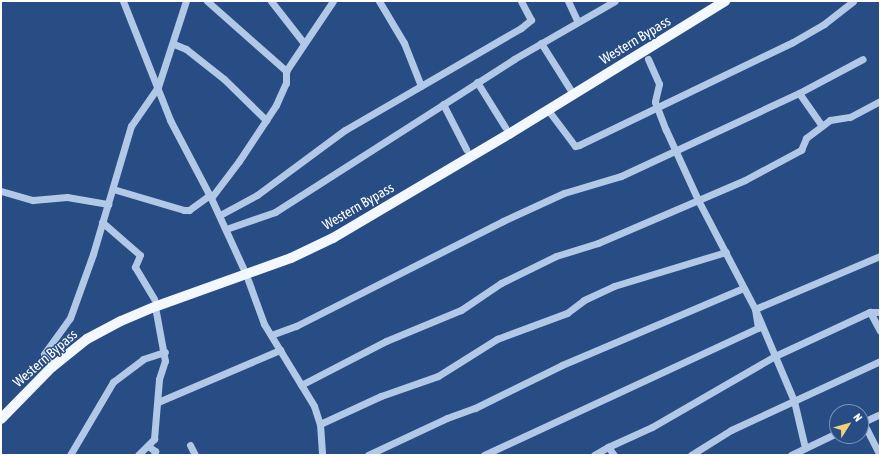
<!DOCTYPE html>
<html>
<head>
<meta charset="utf-8">
<style>
  body { margin:0 }
  #map { position:relative; width:881px; height:456px; overflow:hidden; background:#274d84; font-family:"Asap Condensed",sans-serif }
  div>[style] { position:absolute }
  [style*='--x'] { left:calc(var(--x)*1px); top:calc(var(--y)*1px); width:calc(var(--w)*1px); rotate:calc(var(--a)*1deg) }
  .minor>* { height:7px; margin:-3.5px; padding:0 3.5px; transform-origin:3.5px; border-radius:3.5px; background:#b1c8e7 }
  .major>* { height:10px; margin:-5px; padding:0 5px; transform-origin:5px; border-radius:5px; background:#f3f7fe }
  span { translate:-50% -50%; white-space:nowrap; text-align:center; line-height:1.15; -webkit-text-stroke:3px #274d84; paint-order:stroke }
  .street-label { font-size:14px; color:#fff }
  .frame { position:absolute; inset:0; border:2px solid #fff; pointer-events:none }
  .north { position:absolute; left:829px; top:404px; width:40px; height:40px; box-sizing:border-box; background:#274d84; border:1px solid #7d94b5; border-radius:50%; rotate:53deg; font-size:11px; font-weight:700; line-height:16px; text-align:center; color:#fff }
  .north::after { content:''; display:block; margin:auto; width:14px; height:18px; background:#f0d177; clip-path:polygon(50% 0,100% 100%,50% 72%,0 100%) }
</style>
</head>
<body>
<div id="map">
  <div class="minor">
    <i style="--x:123;--y:1;--w:128;--a:68.4"></i>
    <i style="--x:170;--y:120;--w:88;--a:62.3"></i>
    <i style="--x:211;--y:198;--w:46;--a:-52.9"></i>
    <i style="--x:239;--y:161;--w:67;--a:-56.5"></i>
    <i style="--x:276;--y:105;--w:24;--a:-66"></i>
    <i style="--x:286;--y:83;--w:12;--a:-90"></i>
    <i style="--x:286;--y:71;--w:84;--a:-56.1"></i>
    <i style="--x:207;--y:1;--w:106;--a:41.5"></i>
    <i style="--x:271;--y:1;--w:52;--a:52"></i>
    <i style="--x:379;--y:1;--w:49;--a:59.2"></i>
    <i style="--x:404;--y:43;--w:46;--a:68.4"></i>
    <i style="--x:568;--y:1;--w:23;--a:65"></i>
    <i style="--x:541;--y:43;--w:54;--a:57.8"></i>
    <i style="--x:174;--y:44;--w:13;--a:23"></i>
    <i style="--x:186;--y:49;--w:48;--a:38.3"></i>
    <i style="--x:224;--y:79;--w:59;--a:44.3"></i>
    <i style="--x:648;--y:59;--w:27;--a:66"></i>
    <i style="--x:659;--y:84;--w:18;--a:103"></i>
    <i style="--x:655;--y:102;--w:30;--a:69"></i>
    <i style="--x:666;--y:130;--w:77;--a:65.4"></i>
    <i style="--x:698;--y:200;--w:123;--a:62.4"></i>
    <i style="--x:755;--y:309;--w:100;--a:67"></i>
    <i style="--x:794;--y:401;--w:48;--a:76.8"></i>
    <i style="--x:477;--y:82;--w:53;--a:58.1"></i>
    <i style="--x:799;--y:93;--w:40;--a:55.1"></i>
    <i style="--x:443;--y:104;--w:51;--a:62.9"></i>
    <i style="--x:548;--y:110;--w:45;--a:53.1"></i>
    <i style="--x:575;--y:146;--w:4;--a:-14"></i>
    <i style="--x:579;--y:145;--w:237;--a:-25.7"></i>
    <i style="--x:793;--y:42;--w:36;--a:-30"></i>
    <i style="--x:824;--y:24;--w:37;--a:-38"></i>
    <i style="--x:113;--y:189;--w:74;--a:16.5"></i>
    <i style="--x:184;--y:210;--w:5;--a:0"></i>
    <i style="--x:189;--y:210;--w:26;--a:-36"></i>
    <i style="--x:1;--y:191;--w:33;--a:16"></i>
    <i style="--x:33;--y:200;--w:34;--a:-5"></i>
    <i style="--x:67;--y:197;--w:42;--a:9.7"></i>
    <i style="--x:211;--y:198;--w:77;--a:65.4"></i>
    <i style="--x:220;--y:215;--w:42;--a:-28.4"></i>
    <i style="--x:257;--y:195;--w:109;--a:-36.5"></i>
    <i style="--x:345;--y:130;--w:203;--a:-30.1"></i>
    <i style="--x:521;--y:28;--w:13;--a:-39"></i>
    <i style="--x:531;--y:20;--w:21;--a:-118"></i>
    <i style="--x:102;--y:222;--w:50;--a:41"></i>
    <i style="--x:140;--y:255;--w:13;--a:113"></i>
    <i style="--x:135;--y:267;--w:37;--a:59"></i>
    <i style="--x:226;--y:229;--w:52;--a:-19.1"></i>
    <i style="--x:275;--y:212;--w:284;--a:-32.6"></i>
    <i style="--x:514;--y:59;--w:116;--a:-29.9"></i>
    <i style="--x:248;--y:280;--w:47;--a:70"></i>
    <i style="--x:264;--y:324;--w:96;--a:58.6"></i>
    <i style="--x:314;--y:406;--w:19;--a:72"></i>
    <i style="--x:320;--y:424;--w:31;--a:86"></i>
    <i style="--x:870;--y:312;--w:21;--a:62"></i>
    <i style="--x:271;--y:335;--w:27;--a:-20"></i>
    <i style="--x:296;--y:326;--w:232;--a:-26.9"></i>
    <i style="--x:503;--y:221;--w:67;--a:-24.7"></i>
    <i style="--x:564;--y:193;--w:59;--a:-16.6"></i>
    <i style="--x:621;--y:176;--w:196;--a:-25"></i>
    <i style="--x:799;--y:93;--w:72;--a:-28"></i>
    <i style="--x:48;--y:360;--w:7;--a:-124"></i>
    <i style="--x:44;--y:354;--w:44;--a:-54.2"></i>
    <i style="--x:70;--y:318;--w:68;--a:-70.2"></i>
    <i style="--x:93;--y:254;--w:134;--a:-73.5"></i>
    <i style="--x:131;--y:126;--w:47;--a:-55.3"></i>
    <i style="--x:158;--y:87;--w:90;--a:-72"></i>
    <i style="--x:301;--y:385;--w:96;--a:-27.4"></i>
    <i style="--x:386;--y:341;--w:81;--a:-22.5"></i>
    <i style="--x:461;--y:310;--w:48;--a:-34"></i>
    <i style="--x:501;--y:283;--w:61;--a:-26.1"></i>
    <i style="--x:556;--y:256;--w:44;--a:-17.2"></i>
    <i style="--x:598;--y:243;--w:160;--a:-23.2"></i>
    <i style="--x:745;--y:180;--w:64;--a:-28.2"></i>
    <i style="--x:801;--y:150;--w:13;--a:-67"></i>
    <i style="--x:806;--y:138;--w:30;--a:-37"></i>
    <i style="--x:830;--y:120;--w:20;--a:-9"></i>
    <i style="--x:850;--y:117;--w:34;--a:-28"></i>
    <i style="--x:158;--y:402;--w:133;--a:-23.1"></i>
    <i style="--x:863;--y:422;--w:37;--a:63"></i>
    <i style="--x:861;--y:423;--w:21;--a:-25"></i>
    <i style="--x:320;--y:424;--w:67;--a:-24.7"></i>
    <i style="--x:381;--y:396;--w:60;--a:-19.3"></i>
    <i style="--x:438;--y:376;--w:70;--a:-32.1"></i>
    <i style="--x:497;--y:339;--w:75;--a:-20.4"></i>
    <i style="--x:567;--y:313;--w:21;--a:-37"></i>
    <i style="--x:584;--y:300;--w:33;--a:-25"></i>
    <i style="--x:614;--y:286;--w:117;--a:-16.9"></i>
    <i style="--x:190;--y:445;--w:11;--a:63"></i>
    <i style="--x:148;--y:446;--w:9;--a:36"></i>
    <i style="--x:155;--y:451;--w:4;--a:104"></i>
    <i style="--x:608;--y:447;--w:48;--a:-24.4"></i>
    <i style="--x:652;--y:427;--w:142;--a:-30"></i>
    <i style="--x:775;--y:356;--w:105;--a:-24.9"></i>
    <i style="--x:870;--y:312;--w:10;--a:0"></i>
    <i style="--x:70;--y:455;--w:85;--a:-59.5"></i>
    <i style="--x:113;--y:382;--w:38;--a:-37"></i>
    <i style="--x:143;--y:359;--w:23;--a:-18"></i>
    <i style="--x:138;--y:455;--w:23;--a:-45"></i>
    <i style="--x:154;--y:439;--w:60;--a:-85.2"></i>
    <i style="--x:159;--y:379;--w:19;--a:-72"></i>
    <i style="--x:165;--y:361;--w:50;--a:-100.4"></i>
    <i style="--x:368;--y:455;--w:87;--a:-25.1"></i>
    <i style="--x:447;--y:418;--w:30;--a:-20"></i>
    <i style="--x:475;--y:408;--w:97;--a:-26.3"></i>
    <i style="--x:562;--y:365;--w:197;--a:-23"></i>
    <i style="--x:484;--y:455;--w:302;--a:-24.9"></i>
    <i style="--x:758;--y:328;--w:19;--a:-99"></i>
    <i style="--x:755;--y:309;--w:136;--a:-23"></i>
    <i style="--x:594;--y:455;--w:16;--a:-30"></i>
    <i style="--x:608;--y:447;--w:10;--a:53"></i>
    <i style="--x:691;--y:455;--w:47;--a:-32"></i>
    <i style="--x:731;--y:430;--w:164;--a:-24.8"></i>
    <i style="--x:791;--y:455;--w:51;--a:-25.6"></i>
  </div>
  <div class="major">
    <i style="--x:1;--y:419;--w:73;--a:-45.6"></i>
    <i style="--x:52;--y:367;--w:45;--a:-38.7"></i>
    <i style="--x:87;--y:339;--w:38;--a:-28"></i>
    <i style="--x:121;--y:321;--w:39;--a:-23"></i>
    <i style="--x:157;--y:306;--w:142;--a:-19.7"></i>
    <i style="--x:291;--y:258;--w:47;--a:-25.5"></i>
    <i style="--x:333;--y:238;--w:204;--a:-30.6"></i>
    <i style="--x:509;--y:134;--w:254;--a:-31.6"></i>
  </div>
  <div class="street-label">
    <span style="left:635px;top:40px;rotate:-31deg">Western Bypass</span>
    <span style="left:358px;top:206px;rotate:-30deg">Western Bypass</span>
    <span style="left:45px;top:358px;rotate:-41deg">Western Bypass</span>
  </div>
  <div class="frame"></div>
  <div class="north">N</div>
</div>
</body>
</html>
